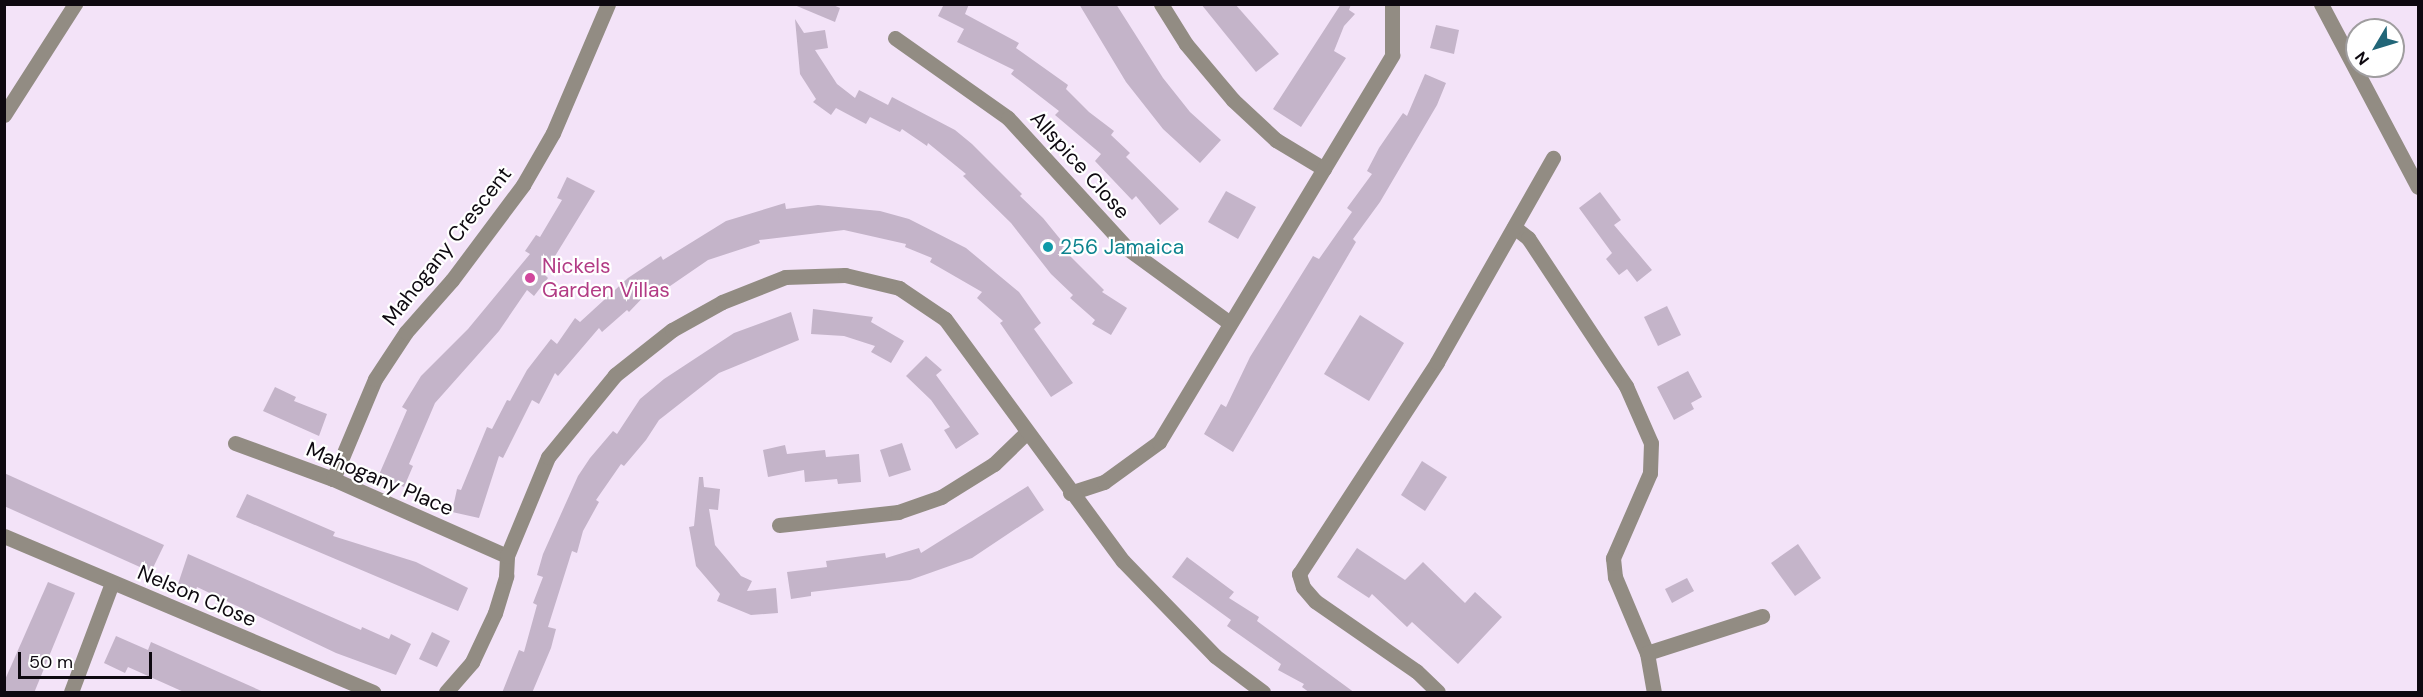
<!DOCTYPE html>
<html>
<head>
<meta charset="utf-8">
<style>
  body { margin:0 }
  #map { position:relative; width:2423px; height:697px; overflow:hidden; background:#f3e3f8; font-family:"DM Sans",sans-serif }
  div>[style] { position:absolute }
  [style*='--x'] { left:calc(var(--x)*1px); top:calc(var(--y)*1px); width:calc(var(--w)*1px); rotate:calc(var(--a)*1deg) }
  .building>* { inset:0; background:#c4b4c9 }
  .minor>* { height:15px; margin:-7.5px; padding:0 7.5px; transform-origin:7.5px; border-radius:7.5px; background:#928c83 }
  .dots>* { width:16px; height:16px; translate:-50% -50%; box-sizing:border-box; border:3px solid #fff; border-radius:50% }
  span { translate:-50% -50%; white-space:nowrap; text-align:center; line-height:1.15; -webkit-text-stroke:4.5px #fff; paint-order:stroke }
  .street-label { font-size:21px; color:#0e0910 }
  .culture-label { font-size:21px; color:#0d838f }
  .left { translate:0 -50%; text-align:left }
  .hotel-label { font-size:21px; color:#b23c85 }
  .frame { position:absolute; inset:0; border:6px solid #0e0910; pointer-events:none }
  .north { position:absolute; left:2345px; top:18px; width:60px; height:60px; box-sizing:border-box; background:#fff; border:2px solid #9f9d9f; border-radius:50%; rotate:232deg; font-size:16px; font-weight:700; line-height:24px; text-align:center; color:#0e0910 }
  .north::after { content:''; display:block; margin:auto; width:21px; height:27px; background:#226678; clip-path:polygon(50% 0,100% 100%,50% 72%,0 100%) }
  .scale { position:absolute; left:18px; top:652px; width:134px; height:27px; box-sizing:border-box; border:3px solid #0e0910; border-top:0; padding-left:8px; font-size:18px; line-height:21px; white-space:nowrap; color:#0e0910; -webkit-text-stroke:4px #fff; paint-order:stroke }
</style>
</head>
<body>
<div id="map">
  <div class="building">
    <i style="clip-path:polygon(792px 4px,831px 4px,840px 8px,835px 22px)"></i>
    <i style="clip-path:polygon(944px 4px,969px 4px,965px 14px,1019px 43px,1016px 48px,1068px 85px,1066px 89px,1089px 112px,1114px 131px,1111px 135px,1130px 153px,1126px 157px,1179px 209px,1160px 225px,1136px 196px,1132px 200px,1095px 161px,1101px 154px,1055px 115px,1059px 111px,1011px 74px,1014px 70px,957px 42px,964px 29px,938px 16px)"></i>
    <i style="clip-path:polygon(1079px 4px,1116px 4px,1163px 78px,1190px 112px,1221px 140px,1200px 163px,1163px 129px,1126px 82px)"></i>
    <i style="clip-path:polygon(1201px 4px,1235px 4px,1279px 54px,1256px 72px)"></i>
    <i style="clip-path:polygon(1341px 4px,1351px 4px,1349px 10px,1355px 14px,1344px 26px,1334px 51px,1346px 58px,1301px 127px,1273px 109px)"></i>
    <i style="clip-path:polygon(795px 19px,804px 33px,825px 30px,828px 48px,815px 50px,837px 84px,855px 98px,859px 90px,888px 105px,892px 97px,955px 130px,972px 144px,1022px 194px,1020px 196px,1043px 218px,1065px 245px,1062px 248px,1104px 290px,1102px 292px,1127px 308px,1111px 335px,1092px 324px,1095px 320px,1070px 298px,1073px 295px,1051px 274px,1011px 223px,963px 176px,966px 174px,928px 143px,927px 146px,902px 129px,900px 132px,870px 117px,866px 124px,836px 108px,831px 115px,813px 102px,816px 99px,800px 74px)"></i>
    <i style="clip-path:polygon(1436px 25px,1459px 30px,1454px 54px,1430px 48px)"></i>
    <i style="clip-path:polygon(1425px 74px,1446px 83px,1437px 105px,1380px 202px,1353px 239px,1356px 242px,1233px 452px,1204px 434px,1221px 404px,1226px 407px,1250px 357px,1313px 256px,1319px 259px,1352px 212px,1347px 208px,1372px 174px,1367px 171px,1379px 148px,1403px 113px,1407px 116px)"></i>
    <i style="clip-path:polygon(567px 177px,595px 191px,544px 274px,548px 278px,534px 296px,527px 290px,499px 331px,435px 403px,409px 464px,413px 466px,404px 487px,378px 477px,407px 410px,402px 407px,421px 376px,468px 329px,530px 254px,525px 251px,536px 235px,540px 237px,562px 200px,557px 198px)"></i>
    <i style="clip-path:polygon(1226px 191px,1256px 207px,1238px 239px,1208px 222px)"></i>
    <i style="clip-path:polygon(1600px 192px,1621px 220px,1614px 225px,1652px 270px,1637px 282px,1627px 269px,1619px 275px,1606px 259px,1612px 253px,1579px 208px)"></i>
    <i style="clip-path:polygon(785px 203px,786px 209px,818px 205px,880px 211px,909px 219px,966px 248px,1019px 292px,1041px 323px,1034px 329px,1073px 383px,1051px 397px,1000px 323px,1003px 321px,977px 298px,982px 292px,930px 262px,932px 258px,905px 247px,906px 244px,844px 230px,759px 240px,760px 243px,708px 260px,657px 295px,652px 288px,629px 312px,627px 310px,602px 332px,599px 328px,558px 376px,555px 373px,539px 404px,532px 400px,503px 458px,499px 456px,479px 518px,452px 512px,457px 489px,461px 490px,487px 427px,492px 429px,507px 400px,510px 401px,527px 370px,551px 339px,557px 344px,575px 318px,580px 322px,628px 278px,661px 256px,663px 260px,726px 221px)"></i>
    <i style="clip-path:polygon(1667px 306px,1681px 335px,1658px 346px,1644px 317px)"></i>
    <i style="clip-path:polygon(813px 309px,873px 317px,871px 322px,904px 341px,891px 363px,871px 352px,875px 346px,844px 336px,811px 334px)"></i>
    <i style="clip-path:polygon(791px 312px,799px 340px,719px 373px,659px 420px,646px 440px,624px 466px,621px 464px,596px 500px,599px 502px,583px 531px,577px 553px,572px 551px,548px 627px,556px 629px,551px 648px,532px 693px,502px 693px,519px 650px,524px 652px,537px 605px,533px 603px,543px 577px,537px 575px,543px 554px,578px 476px,590px 458px,613px 431px,617px 434px,640px 399px,664px 379px,734px 333px)"></i>
    <i style="clip-path:polygon(1360px 315px,1404px 343px,1369px 401px,1324px 374px)"></i>
    <i style="clip-path:polygon(926px 356px,942px 370px,936px 375px,979px 434px,956px 449px,944px 430px,950px 427px,931px 400px,906px 376px)"></i>
    <i style="clip-path:polygon(1688px 371px,1702px 397px,1691px 403px,1694px 409px,1674px 420px,1657px 387px)"></i>
    <i style="clip-path:polygon(275px 387px,296px 397px,294px 401px,327px 414px,319px 436px,263px 411px)"></i>
    <i style="clip-path:polygon(902px 443px,911px 470px,889px 477px,880px 450px)"></i>
    <i style="clip-path:polygon(785px 445px,787px 454px,825px 450px,826px 457px,859px 454px,861px 482px,838px 484px,837px 479px,805px 482px,804px 470px,768px 477px,763px 450px)"></i>
    <i style="clip-path:polygon(1422px 461px,1447px 477px,1425px 511px,1401px 495px)"></i>
    <i style="clip-path:polygon(4px 473px,164px 545px,151px 572px,4px 506px)"></i>
    <i style="clip-path:polygon(699px 477px,703px 477px,704px 487px,720px 489px,718px 510px,709px 509px,715px 545px,741px 576px,752px 581px,747px 591px,776px 588px,778px 613px,751px 615px,717px 601px,720px 594px,696px 566px,689px 527px,694px 526px)"></i>
    <i style="clip-path:polygon(1028px 486px,1044px 510px,972px 558px,910px 580px,811px 592px,811px 596px,791px 599px,787px 572px,827px 567px,826px 561px,885px 553px,886px 558px,919px 548px,921px 553px)"></i>
    <i style="clip-path:polygon(247px 494px,335px 532px,333px 536px,416px 562px,468px 588px,458px 611px,236px 517px)"></i>
    <i style="clip-path:polygon(1798px 544px,1821px 578px,1795px 596px,1771px 563px)"></i>
    <i style="clip-path:polygon(1357px 548px,1405px 580px,1423px 562px,1465px 603px,1475px 592px,1502px 617px,1458px 664px,1412px 622px,1407px 627px,1372px 594px,1369px 598px,1337px 577px)"></i>
    <i style="clip-path:polygon(188px 554px,361px 630px,362px 627px,389px 639px,391px 634px,411px 644px,396px 675px,336px 653px,197px 587px,196px 590px,178px 584px)"></i>
    <i style="clip-path:polygon(1187px 557px,1234px 592px,1229px 598px,1259px 617px,1257px 621px,1355px 693px,1310px 693px,1302px 687px,1304px 684px,1278px 670px,1281px 664px,1227px 626px,1231px 620px,1172px 577px)"></i>
    <i style="clip-path:polygon(1687px 578px,1694px 591px,1672px 603px,1665px 589px)"></i>
    <i style="clip-path:polygon(48px 582px,75px 593px,34px 693px,4px 693px,4px 682px)"></i>
    <i style="clip-path:polygon(432px 632px,450px 641px,437px 667px,419px 659px)"></i>
    <i style="clip-path:polygon(116px 636px,148px 650px,151px 642px,266px 693px,186px 693px,128px 667px,125px 673px,104px 663px)"></i>
  </div>
  <div class="minor">
    <i style="--x:1161;--y:4;--w:47;--a:58"></i>
    <i style="--x:1186;--y:44;--w:73;--a:50"></i>
    <i style="--x:1233;--y:100;--w:59;--a:42.9"></i>
    <i style="--x:1276;--y:140;--w:56;--a:31.1"></i>
    <i style="--x:2321;--y:4;--w:207;--a:62.1"></i>
    <i style="--x:895;--y:38;--w:138;--a:35.3"></i>
    <i style="--x:1008;--y:118;--w:178;--a:47.5"></i>
    <i style="--x:1128;--y:249;--w:126;--a:36"></i>
    <i style="--x:4;--y:115;--w:132;--a:-57.4"></i>
    <i style="--x:1514;--y:227;--w:18;--a:38"></i>
    <i style="--x:1528;--y:238;--w:178;--a:56.5"></i>
    <i style="--x:1626;--y:386;--w:62;--a:66.3"></i>
    <i style="--x:1651;--y:443;--w:30;--a:92"></i>
    <i style="--x:1650;--y:473;--w:93;--a:113.5"></i>
    <i style="--x:1613;--y:558;--w:19;--a:84"></i>
    <i style="--x:1615;--y:577;--w:82;--a:67.2"></i>
    <i style="--x:1647;--y:653;--w:40;--a:80"></i>
    <i style="--x:235;--y:443;--w:104;--a:20.2"></i>
    <i style="--x:333;--y:479;--w:190;--a:23.9"></i>
    <i style="--x:333;--y:479;--w:108;--a:-67.2"></i>
    <i style="--x:375;--y:379;--w:56;--a:-56.6"></i>
    <i style="--x:406;--y:332;--w:69;--a:-48.5"></i>
    <i style="--x:452;--y:280;--w:119;--a:-53.2"></i>
    <i style="--x:523;--y:185;--w:60;--a:-60"></i>
    <i style="--x:553;--y:133;--w:140;--a:-66.9"></i>
    <i style="--x:1070;--y:493;--w:36;--a:-18"></i>
    <i style="--x:1104;--y:482;--w:68;--a:-36"></i>
    <i style="--x:1159;--y:442;--w:452;--a:-58.9"></i>
    <i style="--x:1392;--y:55;--w:51;--a:-90"></i>
    <i style="--x:779;--y:525;--w:120;--a:-6.2"></i>
    <i style="--x:898;--y:512;--w:46;--a:-19.2"></i>
    <i style="--x:941;--y:497;--w:62;--a:-31.9"></i>
    <i style="--x:994;--y:464;--w:45;--a:-44.1"></i>
    <i style="--x:4;--y:536;--w:401;--a:22.9"></i>
    <i style="--x:1647;--y:653;--w:121;--a:-17.8"></i>
    <i style="--x:71;--y:692;--w:116;--a:-69.4"></i>
    <i style="--x:446;--y:692;--w:40;--a:-49"></i>
    <i style="--x:472;--y:662;--w:54;--a:-64.9"></i>
    <i style="--x:495;--y:613;--w:39;--a:-73"></i>
    <i style="--x:506;--y:576;--w:20;--a:-87"></i>
    <i style="--x:507;--y:556;--w:107;--a:-67.5"></i>
    <i style="--x:548;--y:457;--w:106;--a:-50.7"></i>
    <i style="--x:615;--y:375;--w:73;--a:-38.3"></i>
    <i style="--x:672;--y:330;--w:57;--a:-29.2"></i>
    <i style="--x:722;--y:302;--w:68;--a:-21.6"></i>
    <i style="--x:785;--y:277;--w:60;--a:-1.9"></i>
    <i style="--x:845;--y:275;--w:56;--a:13.5"></i>
    <i style="--x:899;--y:288;--w:55;--a:34"></i>
    <i style="--x:945;--y:319;--w:300;--a:53.7"></i>
    <i style="--x:1123;--y:561;--w:132;--a:45.9"></i>
    <i style="--x:1215;--y:656;--w:60;--a:36.9"></i>
    <i style="--x:1438;--y:692;--w:30;--a:-136"></i>
    <i style="--x:1416;--y:671;--w:123;--a:-145.3"></i>
    <i style="--x:1315;--y:601;--w:18;--a:-131"></i>
    <i style="--x:1303;--y:587;--w:14;--a:-107"></i>
    <i style="--x:1299;--y:574;--w:253;--a:-56.9"></i>
    <i style="--x:1437;--y:362;--w:235;--a:-60.4"></i>
  </div>
  <div class="dots">
    <i style="left:1048px;top:247px;background:#0f9aa8"></i>
    <i style="left:530px;top:278px;background:#d1479c"></i>
  </div>
  <div class="street-label">
    <span style="left:1080px;top:165px;rotate:48deg">Allspice Close</span>
    <span style="left:447px;top:246px;rotate:-52deg">Mahogany Crescent</span>
    <span style="left:380px;top:479px;rotate:23deg">Mahogany Place</span>
    <span style="left:197px;top:596px;rotate:23deg">Nelson Close</span>
  </div>
  <div class="culture-label">
    <span class="left" style="left:1060px;top:247px">256 Jamaica</span>
  </div>
  <div class="hotel-label">
    <span class="left" style="left:542px;top:278px">Nickels<br>Garden Villas</span>
  </div>
  <div class="frame"></div>
  <div class="north">N</div>
  <div class="scale">50 m</div>
</div>
</body>
</html>
